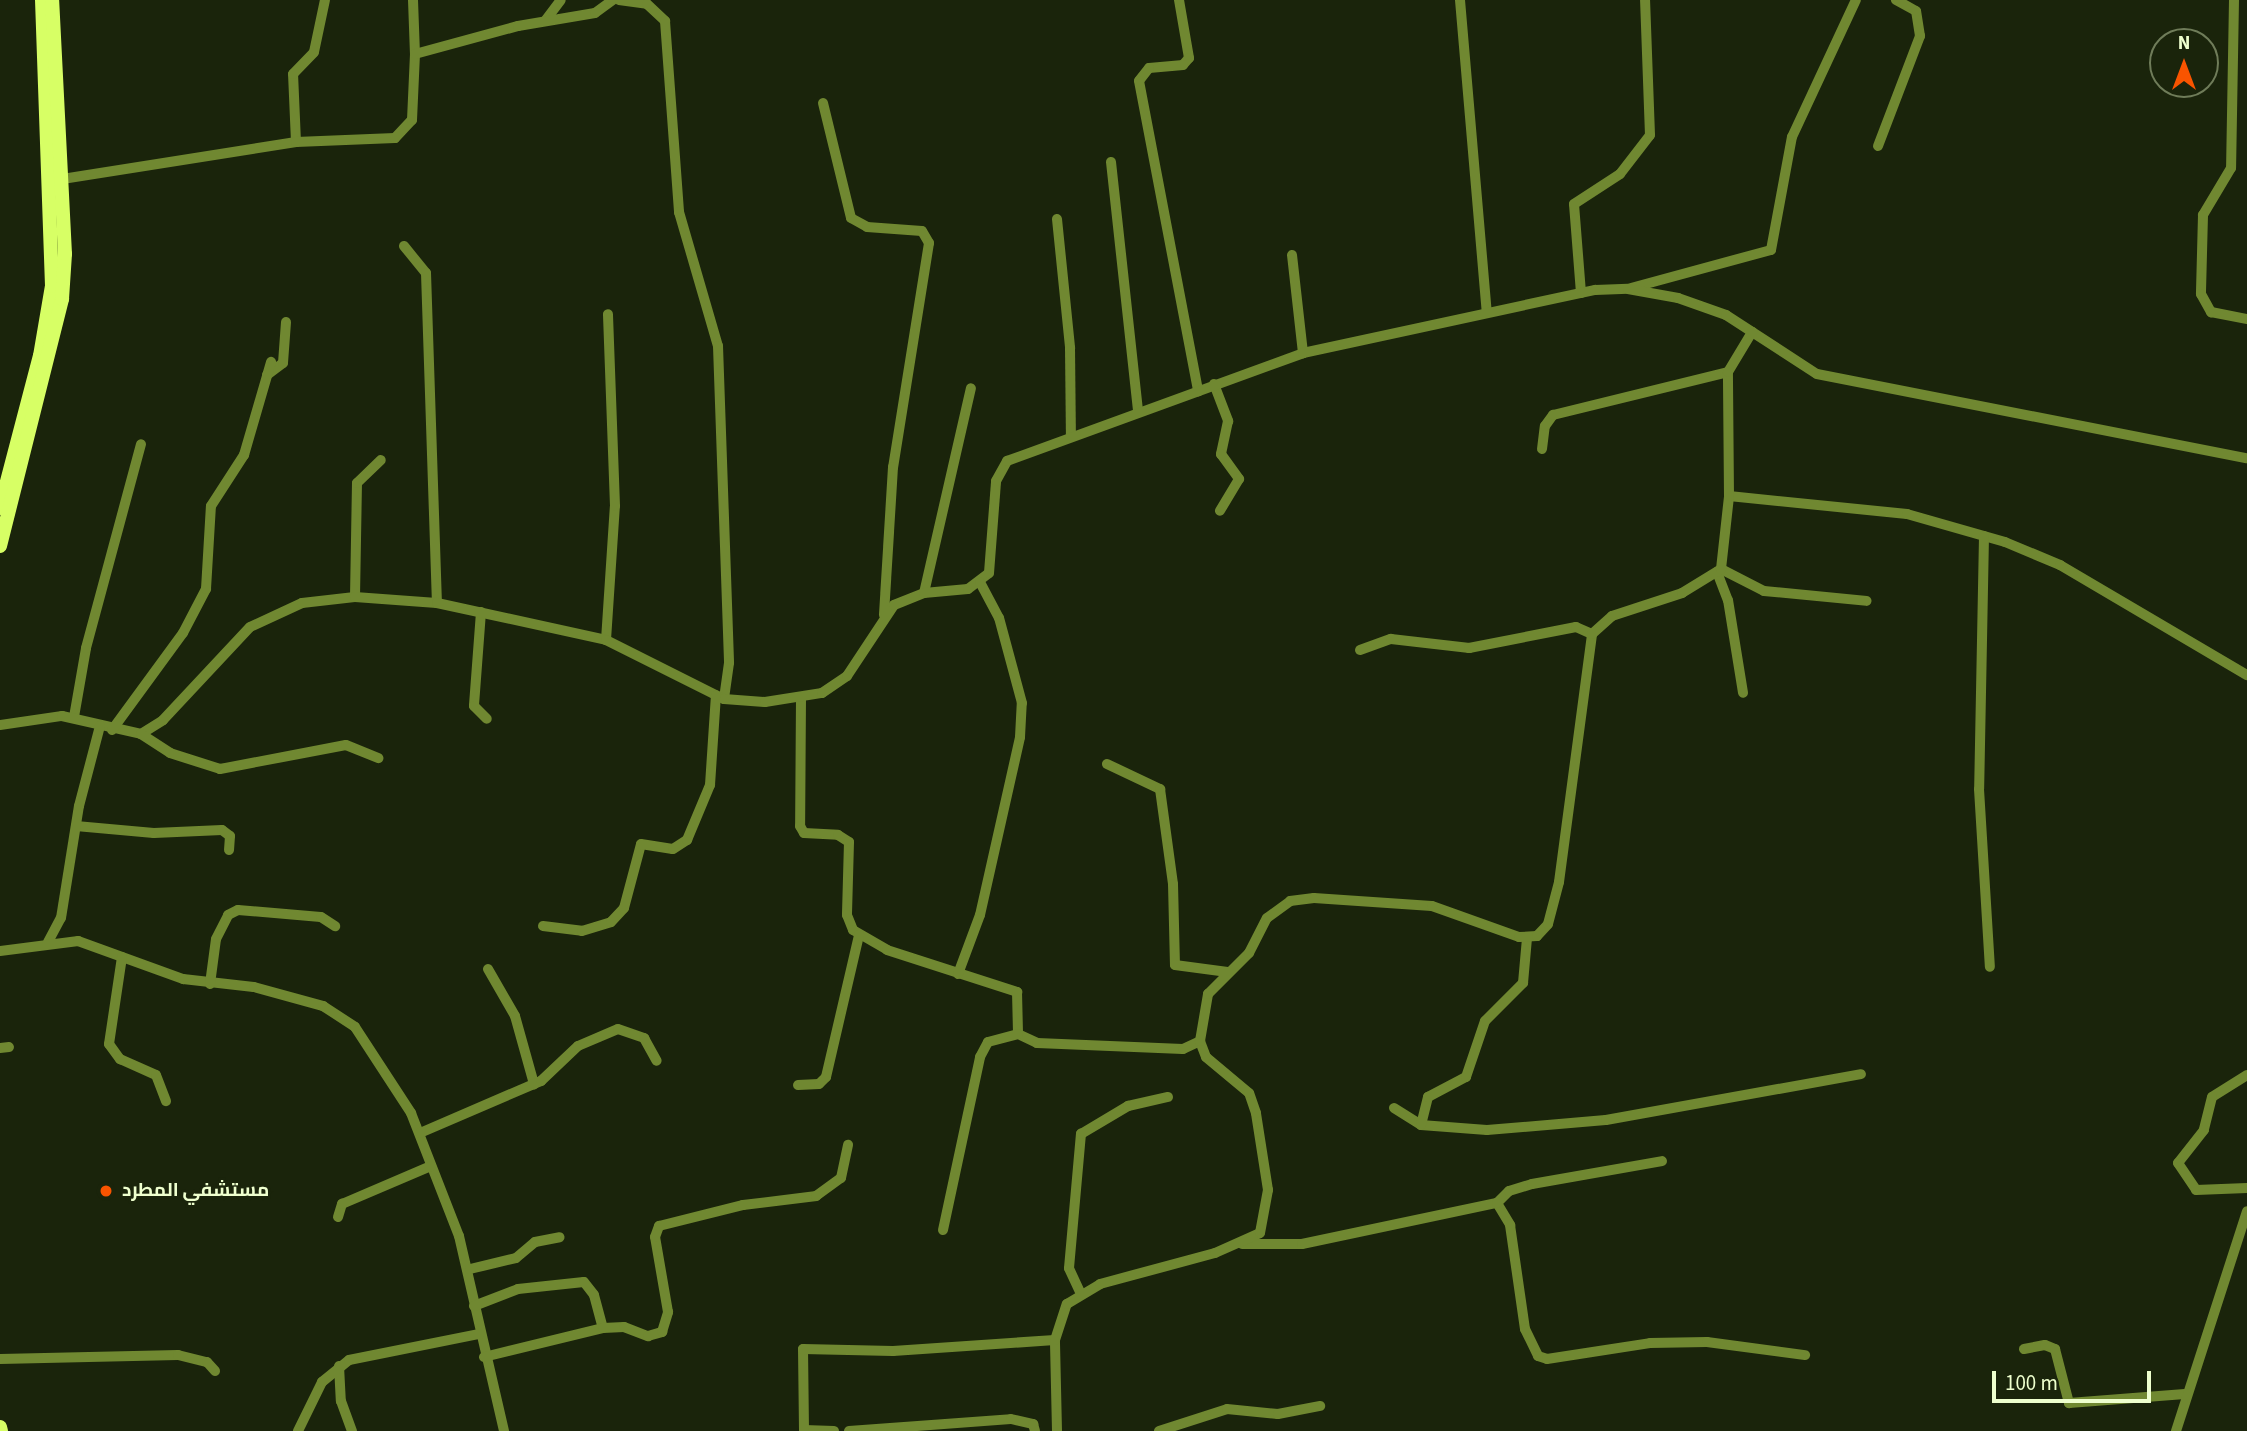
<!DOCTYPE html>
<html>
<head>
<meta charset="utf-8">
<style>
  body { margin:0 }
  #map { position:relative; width:2247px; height:1431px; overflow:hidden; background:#1a240b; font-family:"Source Sans 3",Cairo,sans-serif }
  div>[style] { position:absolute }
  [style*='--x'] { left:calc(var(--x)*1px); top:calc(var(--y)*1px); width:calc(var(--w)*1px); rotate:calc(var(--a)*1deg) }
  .street>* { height:10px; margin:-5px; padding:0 5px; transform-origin:5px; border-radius:5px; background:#708831 }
  .secondary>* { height:14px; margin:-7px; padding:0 7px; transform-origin:7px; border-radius:7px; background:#d7ff65 }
  .dots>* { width:19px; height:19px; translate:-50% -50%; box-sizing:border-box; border:4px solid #1a240b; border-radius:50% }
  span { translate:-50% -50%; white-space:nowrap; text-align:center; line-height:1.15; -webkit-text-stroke:5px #1a240b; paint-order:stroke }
  .poi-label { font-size:19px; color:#eeffce; font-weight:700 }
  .left { translate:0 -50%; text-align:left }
  .north { position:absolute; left:2149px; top:28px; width:70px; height:70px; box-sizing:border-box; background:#1a240b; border:2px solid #6f7c59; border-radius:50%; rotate:0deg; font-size:19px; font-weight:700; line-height:28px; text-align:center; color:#eeffce }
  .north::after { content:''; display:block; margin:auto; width:24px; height:32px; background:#f95400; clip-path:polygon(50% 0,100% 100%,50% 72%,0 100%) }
  .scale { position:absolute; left:1992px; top:1371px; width:159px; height:32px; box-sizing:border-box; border:4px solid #eeffce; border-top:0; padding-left:9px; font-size:21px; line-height:24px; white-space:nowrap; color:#eeffce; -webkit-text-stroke:5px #1a240b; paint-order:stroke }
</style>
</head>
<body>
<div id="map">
  <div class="street">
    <i style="--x:413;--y:0;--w:54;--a:87.9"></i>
    <i style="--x:619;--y:0;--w:28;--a:8"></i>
    <i style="--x:647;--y:4;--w:25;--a:43"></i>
    <i style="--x:665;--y:21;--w:192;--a:85.8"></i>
    <i style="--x:679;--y:212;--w:140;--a:73.8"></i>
    <i style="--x:718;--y:346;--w:317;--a:88"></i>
    <i style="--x:729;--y:663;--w:36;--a:98"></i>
    <i style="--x:1179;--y:0;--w:59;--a:80.2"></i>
    <i style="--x:1189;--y:58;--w:9;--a:131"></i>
    <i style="--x:1183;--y:65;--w:34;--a:175"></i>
    <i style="--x:1149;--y:68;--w:16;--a:128"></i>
    <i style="--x:1139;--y:81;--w:316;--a:79.2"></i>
    <i style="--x:1460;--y:0;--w:313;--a:85.1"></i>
    <i style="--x:2234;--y:0;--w:168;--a:91"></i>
    <i style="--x:2231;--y:168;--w:55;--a:120.8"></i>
    <i style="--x:2203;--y:215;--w:79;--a:91.5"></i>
    <i style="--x:2201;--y:294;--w:21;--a:61"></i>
    <i style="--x:2211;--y:312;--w:37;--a:11"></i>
    <i style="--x:545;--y:21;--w:26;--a:-53"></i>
    <i style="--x:823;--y:103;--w:118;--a:76.3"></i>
    <i style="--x:851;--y:218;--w:18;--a:29"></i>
    <i style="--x:867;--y:227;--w:55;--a:4.2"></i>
    <i style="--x:922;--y:231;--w:14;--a:60"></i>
    <i style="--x:929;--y:243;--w:227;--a:99.1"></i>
    <i style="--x:893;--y:467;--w:148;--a:93.5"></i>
    <i style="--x:296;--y:142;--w:68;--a:-92.5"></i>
    <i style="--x:293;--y:74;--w:30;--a:-46"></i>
    <i style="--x:314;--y:52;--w:53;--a:-78.1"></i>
    <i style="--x:1878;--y:146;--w:118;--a:-69.1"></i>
    <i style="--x:1920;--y:36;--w:25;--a:-99"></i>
    <i style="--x:1916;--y:11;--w:23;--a:-151"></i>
    <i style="--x:1111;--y:162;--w:249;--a:83.8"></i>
    <i style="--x:56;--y:180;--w:243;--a:-9"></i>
    <i style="--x:296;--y:142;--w:99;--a:-2.3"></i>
    <i style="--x:395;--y:138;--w:25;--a:-47"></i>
    <i style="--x:412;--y:120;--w:66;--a:-87.4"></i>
    <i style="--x:415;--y:54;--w:107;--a:-15.2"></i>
    <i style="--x:518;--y:26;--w:78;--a:-9.6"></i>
    <i style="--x:595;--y:13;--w:22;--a:-36"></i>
    <i style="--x:1057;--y:219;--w:130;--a:84.2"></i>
    <i style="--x:1070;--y:348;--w:89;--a:89.4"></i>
    <i style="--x:404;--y:246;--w:35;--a:51"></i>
    <i style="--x:426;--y:273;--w:330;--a:88.1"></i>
    <i style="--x:1292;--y:255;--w:99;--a:83.6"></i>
    <i style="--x:1631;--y:288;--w:145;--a:-15.2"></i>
    <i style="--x:1771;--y:250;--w:115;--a:-79.5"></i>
    <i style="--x:1792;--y:137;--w:151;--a:-65"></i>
    <i style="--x:1581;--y:293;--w:89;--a:-94.5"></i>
    <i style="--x:1574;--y:204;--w:55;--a:-33.1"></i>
    <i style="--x:1620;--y:174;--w:49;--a:-52.4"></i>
    <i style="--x:1650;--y:135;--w:135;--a:-92.1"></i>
    <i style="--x:267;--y:375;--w:20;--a:-37"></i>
    <i style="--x:283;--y:363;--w:41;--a:-85.8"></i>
    <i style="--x:1214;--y:384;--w:40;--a:69"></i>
    <i style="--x:1228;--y:421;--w:34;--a:102"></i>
    <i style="--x:1221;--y:454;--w:31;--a:54"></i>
    <i style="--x:1239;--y:479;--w:37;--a:121"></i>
    <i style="--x:1542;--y:449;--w:23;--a:-83"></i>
    <i style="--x:1545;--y:426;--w:14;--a:-54"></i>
    <i style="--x:1553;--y:415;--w:180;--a:-13.8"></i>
    <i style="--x:1729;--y:496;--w:179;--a:5.8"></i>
    <i style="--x:1907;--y:514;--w:102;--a:15.9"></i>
    <i style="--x:2005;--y:542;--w:60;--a:22.7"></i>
    <i style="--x:2060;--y:565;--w:217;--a:30.5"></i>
    <i style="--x:1984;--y:536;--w:253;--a:91.1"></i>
    <i style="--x:1979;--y:789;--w:178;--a:86.5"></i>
    <i style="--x:1721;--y:569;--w:48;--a:27.1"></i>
    <i style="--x:1764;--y:591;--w:103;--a:5.5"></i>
    <i style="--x:1717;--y:572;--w:30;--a:69"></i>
    <i style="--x:1728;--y:600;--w:94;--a:80.8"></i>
    <i style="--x:924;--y:593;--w:210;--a:-77.1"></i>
    <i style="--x:355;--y:597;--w:114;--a:-89"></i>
    <i style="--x:357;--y:483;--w:33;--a:-44"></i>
    <i style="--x:481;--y:612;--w:94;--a:94.3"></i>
    <i style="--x:474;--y:706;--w:18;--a:45"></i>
    <i style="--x:606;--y:640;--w:134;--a:-86.2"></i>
    <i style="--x:615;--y:506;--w:192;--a:-92.1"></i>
    <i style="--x:1360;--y:650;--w:33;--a:-20"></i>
    <i style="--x:1391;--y:639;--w:79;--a:6.6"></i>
    <i style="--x:1469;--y:648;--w:109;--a:-11.1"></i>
    <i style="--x:1576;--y:627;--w:17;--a:24"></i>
    <i style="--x:801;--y:698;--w:128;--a:90.4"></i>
    <i style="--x:800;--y:826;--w:8;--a:60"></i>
    <i style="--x:804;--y:833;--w:34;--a:3"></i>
    <i style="--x:838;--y:835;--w:13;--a:32"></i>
    <i style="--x:849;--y:842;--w:73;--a:91.6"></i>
    <i style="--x:847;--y:915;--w:16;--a:68"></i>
    <i style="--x:853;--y:930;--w:39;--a:30"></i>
    <i style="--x:887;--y:950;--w:137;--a:17.9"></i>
    <i style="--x:1017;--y:992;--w:42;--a:88.6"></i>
    <i style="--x:1018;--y:1034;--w:21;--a:25"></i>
    <i style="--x:1037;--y:1043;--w:146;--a:2.4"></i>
    <i style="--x:1183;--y:1049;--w:19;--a:-25"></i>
    <i style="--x:74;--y:717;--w:70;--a:-80.1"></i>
    <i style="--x:86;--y:648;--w:211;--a:-74.9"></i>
    <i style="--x:0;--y:725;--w:63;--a:-8.3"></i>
    <i style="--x:62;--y:716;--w:81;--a:12.8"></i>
    <i style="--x:141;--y:734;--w:26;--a:-32"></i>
    <i style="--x:163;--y:720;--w:127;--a:-46.9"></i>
    <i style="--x:250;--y:627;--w:57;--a:-24.8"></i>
    <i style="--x:302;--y:603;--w:53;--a:-6.5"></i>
    <i style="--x:355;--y:597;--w:82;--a:4.2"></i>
    <i style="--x:437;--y:603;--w:173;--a:12.3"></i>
    <i style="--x:606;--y:640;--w:132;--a:26.6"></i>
    <i style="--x:724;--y:699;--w:41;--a:4.2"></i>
    <i style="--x:765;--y:702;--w:58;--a:-9"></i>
    <i style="--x:822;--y:693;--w:30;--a:-34"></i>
    <i style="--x:847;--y:676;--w:85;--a:-56.5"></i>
    <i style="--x:894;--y:605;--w:32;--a:-22"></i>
    <i style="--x:924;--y:593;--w:44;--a:-5.2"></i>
    <i style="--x:968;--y:589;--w:26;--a:-37"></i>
    <i style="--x:989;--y:573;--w:92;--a:-85.6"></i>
    <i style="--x:996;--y:481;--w:23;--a:-61"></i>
    <i style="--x:1007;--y:461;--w:315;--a:-20"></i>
    <i style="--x:1303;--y:353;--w:299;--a:-12.2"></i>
    <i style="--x:1595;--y:290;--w:33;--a:-2"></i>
    <i style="--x:1628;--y:289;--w:51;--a:10.2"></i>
    <i style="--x:1678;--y:298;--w:51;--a:19.5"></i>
    <i style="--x:1726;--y:315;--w:108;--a:33"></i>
    <i style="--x:1817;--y:374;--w:438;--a:11.1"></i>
    <i style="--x:112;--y:730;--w:120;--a:-53.8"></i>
    <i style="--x:183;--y:633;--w:50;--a:-62.4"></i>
    <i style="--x:206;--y:589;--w:83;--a:-86.6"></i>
    <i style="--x:211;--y:506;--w:61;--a:-57.1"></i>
    <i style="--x:244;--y:455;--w:97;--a:-73.8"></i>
    <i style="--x:141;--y:734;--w:35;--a:33"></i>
    <i style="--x:170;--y:753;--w:52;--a:17.7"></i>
    <i style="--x:220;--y:769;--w:128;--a:-10.8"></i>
    <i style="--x:346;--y:745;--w:35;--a:22"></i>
    <i style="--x:1107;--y:764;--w:59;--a:25.3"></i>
    <i style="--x:1160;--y:789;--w:96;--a:82.2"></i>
    <i style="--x:1173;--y:884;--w:81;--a:88.6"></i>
    <i style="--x:1175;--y:965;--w:53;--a:7.5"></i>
    <i style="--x:76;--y:826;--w:78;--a:5.1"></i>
    <i style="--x:154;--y:833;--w:68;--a:-2.5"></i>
    <i style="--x:222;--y:830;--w:10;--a:37"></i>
    <i style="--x:230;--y:836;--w:14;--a:94"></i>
    <i style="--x:543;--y:926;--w:39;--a:7"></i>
    <i style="--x:582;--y:931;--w:30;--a:-17"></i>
    <i style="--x:611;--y:922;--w:19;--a:-47"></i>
    <i style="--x:624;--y:908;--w:66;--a:-75.1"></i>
    <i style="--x:641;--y:844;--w:32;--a:9"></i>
    <i style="--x:673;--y:849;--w:17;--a:-33"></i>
    <i style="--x:687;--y:840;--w:60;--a:-67.3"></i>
    <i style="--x:710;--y:785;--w:90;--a:-86.2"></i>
    <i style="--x:48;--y:942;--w:27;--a:-62"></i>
    <i style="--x:61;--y:918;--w:113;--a:-80.9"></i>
    <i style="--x:79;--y:806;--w:83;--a:-75.3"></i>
    <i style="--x:0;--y:951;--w:79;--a:-7.3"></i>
    <i style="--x:78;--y:941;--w:112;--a:19.9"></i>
    <i style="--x:183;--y:979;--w:71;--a:6.4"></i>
    <i style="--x:254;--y:987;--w:72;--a:15.4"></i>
    <i style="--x:323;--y:1006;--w:38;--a:33"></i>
    <i style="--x:355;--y:1027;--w:103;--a:56.9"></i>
    <i style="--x:411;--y:1113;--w:132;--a:68.7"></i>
    <i style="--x:459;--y:1236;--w:200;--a:77"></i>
    <i style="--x:122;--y:957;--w:88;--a:98.5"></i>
    <i style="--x:109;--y:1044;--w:19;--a:54"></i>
    <i style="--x:120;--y:1059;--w:39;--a:24"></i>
    <i style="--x:156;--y:1075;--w:28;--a:69"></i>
    <i style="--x:488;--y:969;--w:54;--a:60.1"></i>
    <i style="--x:515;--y:1016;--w:71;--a:74.4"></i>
    <i style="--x:958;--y:974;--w:63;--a:-69.6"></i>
    <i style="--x:980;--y:915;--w:182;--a:-77.3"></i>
    <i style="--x:1020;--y:737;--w:34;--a:-87"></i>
    <i style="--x:1022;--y:703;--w:88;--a:-105.1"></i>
    <i style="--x:999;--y:618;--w:40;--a:-118"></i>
    <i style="--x:210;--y:984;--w:45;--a:-82.4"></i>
    <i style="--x:216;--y:939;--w:27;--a:-63"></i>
    <i style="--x:228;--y:915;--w:11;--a:-27"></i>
    <i style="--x:238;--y:910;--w:83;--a:4.8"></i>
    <i style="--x:321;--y:917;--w:17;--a:33"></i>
    <i style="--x:0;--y:1048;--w:9;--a:-6"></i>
    <i style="--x:2247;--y:1075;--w:41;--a:147.8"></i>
    <i style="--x:2212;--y:1097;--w:34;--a:104"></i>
    <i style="--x:2204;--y:1130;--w:42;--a:128.2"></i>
    <i style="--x:2178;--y:1163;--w:32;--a:56"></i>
    <i style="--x:2196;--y:1190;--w:51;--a:-2.2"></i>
    <i style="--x:798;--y:1085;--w:21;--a:-3"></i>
    <i style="--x:819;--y:1084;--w:10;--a:-45"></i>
    <i style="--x:826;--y:1077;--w:146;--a:-76.9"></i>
    <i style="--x:1394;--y:1108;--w:32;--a:32"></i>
    <i style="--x:1421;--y:1125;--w:66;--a:4.3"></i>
    <i style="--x:1487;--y:1130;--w:119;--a:-4.8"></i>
    <i style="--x:1606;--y:1120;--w:259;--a:-10.2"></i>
    <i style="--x:1421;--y:1125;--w:29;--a:-76"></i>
    <i style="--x:1428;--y:1097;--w:43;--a:-27.8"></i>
    <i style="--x:1466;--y:1077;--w:59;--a:-71.3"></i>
    <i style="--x:1485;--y:1021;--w:54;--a:-45"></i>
    <i style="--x:1523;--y:983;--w:45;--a:-84.9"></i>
    <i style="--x:420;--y:1133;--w:132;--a:-23.3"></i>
    <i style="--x:541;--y:1081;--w:51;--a:-43.4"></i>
    <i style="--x:578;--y:1046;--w:43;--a:-23"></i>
    <i style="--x:618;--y:1029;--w:28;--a:19"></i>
    <i style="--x:644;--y:1038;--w:26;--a:61"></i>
    <i style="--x:1497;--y:1203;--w:26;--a:59"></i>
    <i style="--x:1510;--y:1225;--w:105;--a:81.8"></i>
    <i style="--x:1525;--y:1329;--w:30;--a:64"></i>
    <i style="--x:1538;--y:1356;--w:9;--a:18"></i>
    <i style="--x:1547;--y:1359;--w:104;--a:-8.8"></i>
    <i style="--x:1650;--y:1343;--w:57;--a:-1"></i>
    <i style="--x:1707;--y:1342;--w:99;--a:7.6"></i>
    <i style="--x:338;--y:1217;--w:14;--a:-73"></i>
    <i style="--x:342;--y:1204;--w:97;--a:-23.1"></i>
    <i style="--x:943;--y:1230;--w:177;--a:-77.9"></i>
    <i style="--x:980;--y:1057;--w:17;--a:-62"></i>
    <i style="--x:988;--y:1042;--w:31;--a:-15"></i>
    <i style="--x:1242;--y:1244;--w:60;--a:0"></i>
    <i style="--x:1302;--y:1244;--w:199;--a:-11.9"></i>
    <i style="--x:1497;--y:1203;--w:17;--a:-45"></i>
    <i style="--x:1509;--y:1191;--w:24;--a:-17"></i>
    <i style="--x:1532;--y:1184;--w:132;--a:-10"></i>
    <i style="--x:470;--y:1269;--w:47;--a:-13.4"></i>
    <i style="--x:516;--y:1258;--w:25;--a:-40"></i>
    <i style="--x:535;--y:1242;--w:25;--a:-11"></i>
    <i style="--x:1080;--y:1292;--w:26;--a:-115"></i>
    <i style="--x:1069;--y:1268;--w:135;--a:-84.9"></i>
    <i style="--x:1081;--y:1134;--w:55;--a:-30.8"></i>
    <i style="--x:1128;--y:1106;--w:41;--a:-12.7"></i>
    <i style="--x:474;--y:1306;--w:47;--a:-21.1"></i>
    <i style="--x:518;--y:1289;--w:66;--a:-6.1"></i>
    <i style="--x:584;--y:1282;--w:16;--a:52"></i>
    <i style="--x:594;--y:1295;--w:34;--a:75"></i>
    <i style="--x:2024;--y:1349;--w:21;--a:-11"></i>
    <i style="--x:2045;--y:1345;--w:11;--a:22"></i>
    <i style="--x:2055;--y:1349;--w:56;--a:75.5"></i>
    <i style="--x:2069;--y:1403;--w:116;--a:-4.4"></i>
    <i style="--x:484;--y:1357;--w:122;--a:-13.7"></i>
    <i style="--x:603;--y:1328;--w:21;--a:-3"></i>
    <i style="--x:624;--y:1327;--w:26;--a:21"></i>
    <i style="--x:648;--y:1336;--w:15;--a:-16"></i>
    <i style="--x:662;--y:1332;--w:21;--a:-73"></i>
    <i style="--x:668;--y:1312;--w:76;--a:-99.8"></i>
    <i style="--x:655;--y:1237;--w:12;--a:-70"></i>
    <i style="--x:659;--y:1226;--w:87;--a:-14"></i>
    <i style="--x:743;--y:1205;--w:74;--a:-7"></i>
    <i style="--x:816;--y:1196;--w:31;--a:-36"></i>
    <i style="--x:841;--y:1178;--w:34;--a:-78"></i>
    <i style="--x:0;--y:1359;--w:178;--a:-1.3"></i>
    <i style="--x:178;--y:1355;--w:30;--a:14"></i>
    <i style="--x:207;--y:1362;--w:12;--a:48"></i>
    <i style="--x:339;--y:1366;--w:35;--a:87"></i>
    <i style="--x:341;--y:1401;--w:32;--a:70"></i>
    <i style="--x:298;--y:1431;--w:55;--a:-63.9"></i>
    <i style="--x:322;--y:1382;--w:35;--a:-39"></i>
    <i style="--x:349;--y:1360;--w:133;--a:-11.3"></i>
    <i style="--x:834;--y:1431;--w:30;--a:-178"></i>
    <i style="--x:804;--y:1430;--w:81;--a:-90.7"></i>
    <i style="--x:803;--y:1349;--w:90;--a:1.3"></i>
    <i style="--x:893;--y:1351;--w:162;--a:-3.9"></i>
    <i style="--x:849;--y:1431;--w:162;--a:-4.2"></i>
    <i style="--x:1011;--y:1419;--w:23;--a:13"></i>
    <i style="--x:1033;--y:1424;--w:7;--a:74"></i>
    <i style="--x:1057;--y:1431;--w:91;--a:-91.3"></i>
    <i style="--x:1055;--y:1340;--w:38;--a:-72"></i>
    <i style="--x:1067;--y:1304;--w:39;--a:-31"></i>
    <i style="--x:1100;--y:1284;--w:119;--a:-15.1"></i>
    <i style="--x:1215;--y:1253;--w:49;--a:-24"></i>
    <i style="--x:1260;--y:1233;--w:44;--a:-79.5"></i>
    <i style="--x:1268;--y:1190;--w:78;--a:-98.9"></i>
    <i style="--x:1256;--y:1113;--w:21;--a:-109"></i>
    <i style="--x:1249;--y:1093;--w:56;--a:-140.1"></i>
    <i style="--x:1206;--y:1057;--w:17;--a:-111"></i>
    <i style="--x:1200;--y:1041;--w:48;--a:-80.3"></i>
    <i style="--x:1208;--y:994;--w:58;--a:-45"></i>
    <i style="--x:1249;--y:953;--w:39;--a:-63"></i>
    <i style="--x:1267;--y:918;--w:29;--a:-36"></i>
    <i style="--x:1290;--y:901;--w:24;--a:-7"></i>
    <i style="--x:1314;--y:898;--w:118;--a:3.9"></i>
    <i style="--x:1432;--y:906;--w:92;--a:19.6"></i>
    <i style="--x:1519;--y:937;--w:18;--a:-3"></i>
    <i style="--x:1537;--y:936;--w:16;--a:-47"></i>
    <i style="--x:1548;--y:924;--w:43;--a:-75.3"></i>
    <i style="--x:1559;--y:882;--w:250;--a:-82.4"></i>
    <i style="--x:1592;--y:634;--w:27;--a:-42"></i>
    <i style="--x:1612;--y:616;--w:74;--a:-18.2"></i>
    <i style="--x:1682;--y:593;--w:46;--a:-31.6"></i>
    <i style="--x:1721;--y:569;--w:73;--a:-83.7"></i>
    <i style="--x:1729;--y:496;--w:124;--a:-90.5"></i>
    <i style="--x:1728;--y:372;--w:47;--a:-59"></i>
    <i style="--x:1159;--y:1431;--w:71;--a:-17.9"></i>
    <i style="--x:1227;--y:1409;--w:51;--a:5.6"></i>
    <i style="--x:1278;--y:1414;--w:43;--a:-10.8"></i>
    <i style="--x:2176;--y:1431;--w:231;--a:-72.1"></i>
  </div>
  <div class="secondary">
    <i style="--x:0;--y:508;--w:157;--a:-75.3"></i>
    <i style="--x:40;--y:356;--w:71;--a:-80.3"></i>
    <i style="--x:52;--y:286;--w:286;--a:-92"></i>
    <i style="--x:0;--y:546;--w:255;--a:-75.9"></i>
    <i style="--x:62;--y:299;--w:45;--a:-86.2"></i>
    <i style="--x:65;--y:254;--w:254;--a:-92.9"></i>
    <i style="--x:0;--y:1427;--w:4;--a:76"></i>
  </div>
  <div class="dots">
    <i style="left:106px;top:1191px;background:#f95400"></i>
  </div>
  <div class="poi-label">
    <span class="left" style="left:122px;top:1191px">مستشفي المطرد</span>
  </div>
  <div class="north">N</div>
  <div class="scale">100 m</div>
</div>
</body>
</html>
